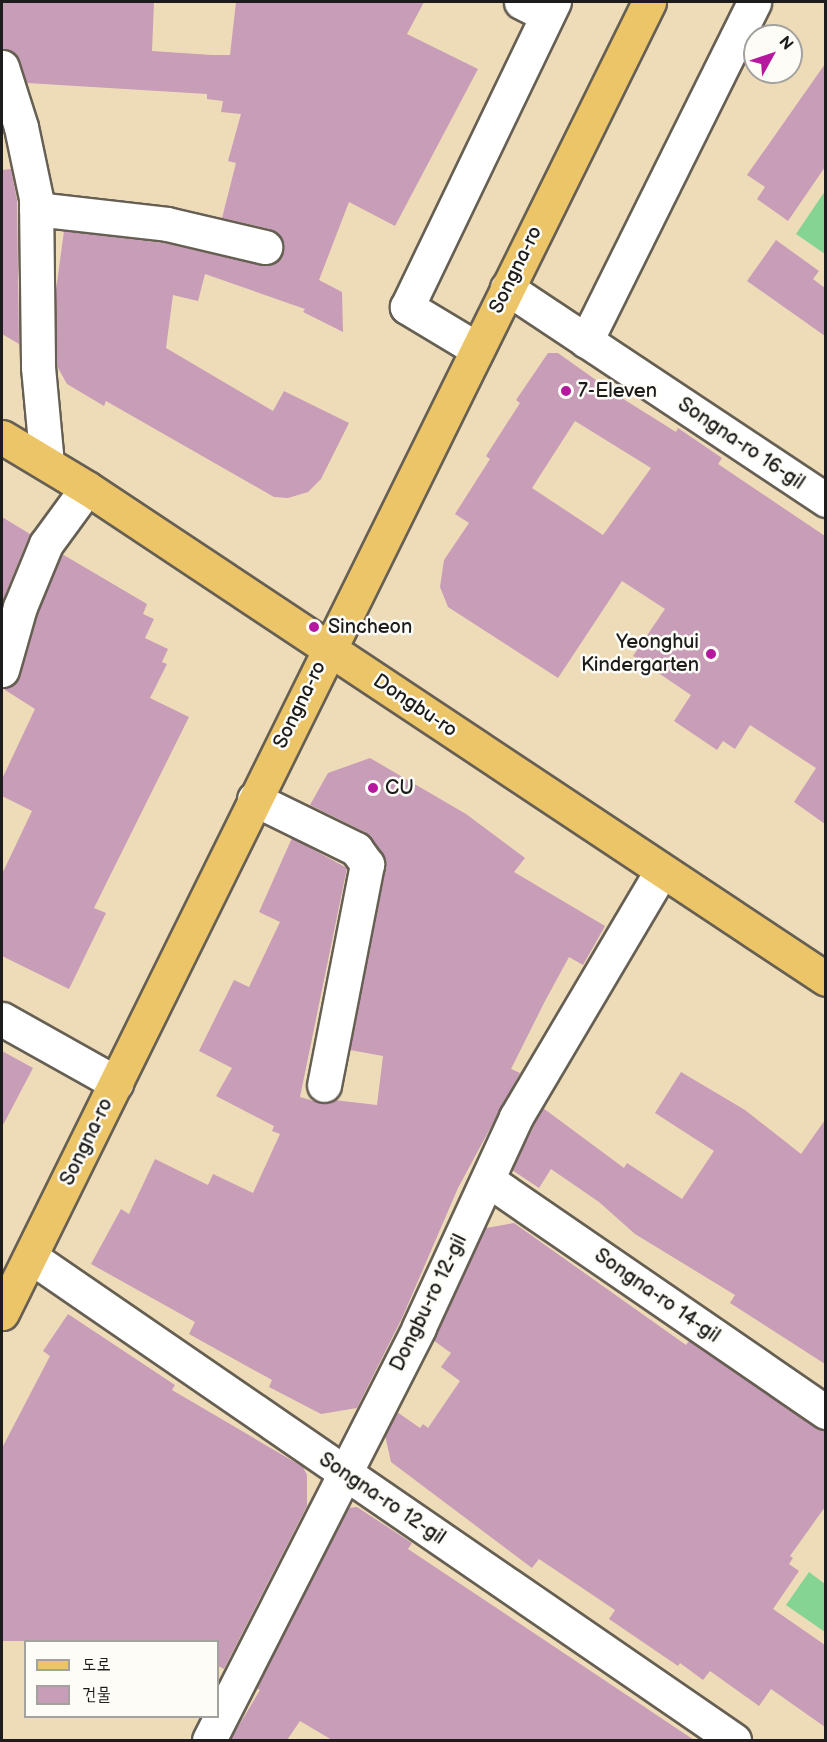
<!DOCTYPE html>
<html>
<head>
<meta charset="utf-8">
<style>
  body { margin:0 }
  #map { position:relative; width:827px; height:1742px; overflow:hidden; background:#eedcb9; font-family:"Balsamiq Sans","Poor Story",sans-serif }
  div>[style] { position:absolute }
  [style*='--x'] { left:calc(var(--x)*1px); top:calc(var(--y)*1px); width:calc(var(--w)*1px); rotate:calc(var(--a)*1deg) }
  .green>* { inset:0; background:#85d494 }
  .building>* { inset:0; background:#c89db7 }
  .roads { filter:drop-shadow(2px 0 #665f53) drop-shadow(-2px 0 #665f53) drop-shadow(0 2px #665f53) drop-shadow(0 -2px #665f53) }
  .minor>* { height:33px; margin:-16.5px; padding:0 16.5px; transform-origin:16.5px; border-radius:16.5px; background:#fff }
  .major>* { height:33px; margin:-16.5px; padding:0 16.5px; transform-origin:16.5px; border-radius:16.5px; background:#edc569 }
  .dots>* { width:16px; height:16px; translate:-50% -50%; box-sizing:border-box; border:3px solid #fdfcf7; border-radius:50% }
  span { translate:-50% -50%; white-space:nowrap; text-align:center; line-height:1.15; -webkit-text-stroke:5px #fdfcf7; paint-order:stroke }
  .street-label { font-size:20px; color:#1c1c1c }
  .poi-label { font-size:20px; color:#1c1c1c }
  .left { translate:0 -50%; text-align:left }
  .right { translate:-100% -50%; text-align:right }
  .frame { position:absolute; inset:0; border:3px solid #1c1c1c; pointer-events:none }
  .legend { position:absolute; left:24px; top:1640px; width:195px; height:78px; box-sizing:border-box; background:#fdfcf7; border:2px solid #a3a29f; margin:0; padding:8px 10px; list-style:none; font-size:18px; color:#1c1c1c }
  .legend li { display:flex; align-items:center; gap:12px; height:30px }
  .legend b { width:30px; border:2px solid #a3a29f }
  .north { position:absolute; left:743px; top:24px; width:60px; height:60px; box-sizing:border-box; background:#fdfcf7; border:2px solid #a3a29f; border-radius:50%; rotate:50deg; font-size:16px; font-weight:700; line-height:24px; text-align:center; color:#1c1c1c }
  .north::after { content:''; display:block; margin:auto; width:21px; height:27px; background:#b5179e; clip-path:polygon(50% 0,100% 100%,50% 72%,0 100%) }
</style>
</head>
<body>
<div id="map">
  <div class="green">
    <i style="clip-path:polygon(825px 191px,825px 254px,796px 234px)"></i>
    <i style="clip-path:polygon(809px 1572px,825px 1584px,825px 1632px,786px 1605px)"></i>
  </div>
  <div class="building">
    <i style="clip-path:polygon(2px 2px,154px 2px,152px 51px,212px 55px,230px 55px,236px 2px,424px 2px,407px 34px,478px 69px,395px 226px,349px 202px,319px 280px,342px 292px,343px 332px,303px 312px,305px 309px,205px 274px,198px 301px,173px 295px,166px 348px,273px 411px,284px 391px,349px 423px,321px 479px,308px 492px,288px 498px,274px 497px,106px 401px,104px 406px,67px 384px,57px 366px,56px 290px,64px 231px,164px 243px,261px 265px,279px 259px,283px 242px,270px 229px,222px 218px,236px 163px,228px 161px,241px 114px,221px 112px,223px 101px,207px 99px,207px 94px,27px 83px,15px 54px,2px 49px)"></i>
    <i style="clip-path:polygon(825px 64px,825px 167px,788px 221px,757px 199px,765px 187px,747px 175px)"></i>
    <i style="clip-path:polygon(11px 169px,17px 200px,19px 344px,2px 334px,2px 170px)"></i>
    <i style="clip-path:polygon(776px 240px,819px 271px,813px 279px,825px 288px,825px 336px,747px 281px)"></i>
    <i style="clip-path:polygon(evenodd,548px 353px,558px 353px,617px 395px,676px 432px,678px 428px,722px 458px,718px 464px,825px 536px,825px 824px,794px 802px,816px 768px,750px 725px,735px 749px,723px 741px,717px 750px,674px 721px,691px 695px,633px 656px,665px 609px,622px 581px,558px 678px,448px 607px,440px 587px,444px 560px,469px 523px,455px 514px,490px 459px,486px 456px,520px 403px,516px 400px,548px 353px,575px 421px,651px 468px,603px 535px,532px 488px,575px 421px)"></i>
    <i style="clip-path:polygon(2px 517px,30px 534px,2px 603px)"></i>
    <i style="clip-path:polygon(62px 554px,147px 604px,143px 614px,154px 619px,145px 638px,168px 649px,162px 662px,167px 664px,150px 698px,189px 717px,94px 908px,106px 913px,69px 989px,2px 956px,2px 874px,32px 811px,2px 796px,2px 779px,35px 709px,2px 688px,15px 684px,20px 676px,38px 613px)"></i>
    <i style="clip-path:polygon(370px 758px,466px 814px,525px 858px,514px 872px,605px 926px,583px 965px,569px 957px,545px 1001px,511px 1069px,520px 1073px,458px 1188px,402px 1318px,357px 1408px,321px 1414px,269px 1387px,272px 1380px,189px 1334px,195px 1322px,91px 1264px,121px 1209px,129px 1214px,155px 1159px,208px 1185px,213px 1174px,253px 1193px,280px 1134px,272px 1131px,274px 1126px,216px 1096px,232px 1068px,199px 1051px,234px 980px,249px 987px,280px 922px,259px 912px,292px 838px,347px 868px,300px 1097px,321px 1103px,334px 1100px,377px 1105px,383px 1056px,350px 1050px,385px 859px,365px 832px,310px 805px,328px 773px)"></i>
    <i style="clip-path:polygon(2px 1051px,33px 1068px,2px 1127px)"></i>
    <i style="clip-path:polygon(681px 1072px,745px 1110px,801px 1154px,825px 1120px,825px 1364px,730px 1303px,735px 1295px,635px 1234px,599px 1202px,551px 1169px,539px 1188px,512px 1170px,543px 1108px,624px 1168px,627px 1163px,682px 1199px,714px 1151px,655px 1113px)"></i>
    <i style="clip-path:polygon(514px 1223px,686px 1345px,689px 1341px,825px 1431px,825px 1507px,790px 1556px,793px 1558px,789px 1564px,799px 1571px,773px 1609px,825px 1645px,825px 1727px,771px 1689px,759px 1706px,710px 1671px,703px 1680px,680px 1663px,678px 1666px,609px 1619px,615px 1610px,539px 1559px,532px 1568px,391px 1462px,385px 1435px,397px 1412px,420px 1428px,423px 1424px,428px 1428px,460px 1381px,441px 1367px,451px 1353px,433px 1340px,486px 1228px)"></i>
    <i style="clip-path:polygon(68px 1314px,175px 1385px,172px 1390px,303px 1467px,307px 1475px,307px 1506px,224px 1669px,218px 1666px,218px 1641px,2px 1641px,2px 1448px,50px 1356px,43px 1351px)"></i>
    <i style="clip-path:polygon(357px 1507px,412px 1543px,408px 1549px,694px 1740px,332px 1740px,300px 1721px,287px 1740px,230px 1740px,260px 1690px,256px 1688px,348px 1508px)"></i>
  </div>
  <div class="roads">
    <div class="minor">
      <i style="--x:521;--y:2;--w:29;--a:27"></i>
      <i style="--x:2;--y:67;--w:63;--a:72.4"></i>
      <i style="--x:21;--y:127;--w:73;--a:78.1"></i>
      <i style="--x:36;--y:198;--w:169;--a:89.3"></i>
      <i style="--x:38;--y:367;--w:97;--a:84.7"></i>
      <i style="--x:36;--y:209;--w:132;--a:6.5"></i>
      <i style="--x:167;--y:224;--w:101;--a:13.2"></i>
      <i style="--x:507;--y:288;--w:383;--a:33.6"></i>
      <i style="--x:586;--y:341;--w:378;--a:-63.6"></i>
      <i style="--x:477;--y:349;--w:82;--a:-149"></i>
      <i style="--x:407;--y:307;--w:339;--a:-64.3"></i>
      <i style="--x:2;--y:670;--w:66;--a:-74.1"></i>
      <i style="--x:20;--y:607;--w:68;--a:-67.6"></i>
      <i style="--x:46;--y:544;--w:69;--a:-53.8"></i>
      <i style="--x:254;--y:799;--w:114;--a:26.1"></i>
      <i style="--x:356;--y:849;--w:19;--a:54"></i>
      <i style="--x:367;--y:864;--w:225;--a:101"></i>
      <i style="--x:2;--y:1019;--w:131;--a:29.3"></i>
      <i style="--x:488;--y:1180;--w:410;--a:34.5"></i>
      <i style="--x:31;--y:1257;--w:853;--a:34.49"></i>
      <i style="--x:209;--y:1740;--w:463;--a:-63"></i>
      <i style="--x:419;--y:1327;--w:231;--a:-65.2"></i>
      <i style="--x:516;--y:1117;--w:285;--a:-59.4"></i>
    </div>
    <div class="major">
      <i style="--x:2;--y:437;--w:99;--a:31"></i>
      <i style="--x:87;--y:488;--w:887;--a:33.6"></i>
      <i style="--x:2;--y:1313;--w:1462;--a:-63.73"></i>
    </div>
  </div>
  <div class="dots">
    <i style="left:566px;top:391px;background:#b5179e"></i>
    <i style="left:314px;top:627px;background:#b5179e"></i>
    <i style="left:711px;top:654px;background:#b5179e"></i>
    <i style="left:373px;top:788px;background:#b5179e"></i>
  </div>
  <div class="street-label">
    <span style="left:516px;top:270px;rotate:-64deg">Songna-ro</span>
    <span style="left:741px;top:444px;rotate:34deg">Songna-ro 16-gil</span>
    <span style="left:300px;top:705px;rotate:-64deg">Songna-ro</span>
    <span style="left:415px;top:706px;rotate:34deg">Dongbu-ro</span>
    <span style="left:87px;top:1142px;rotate:-64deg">Songna-ro</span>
    <span style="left:657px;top:1296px;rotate:35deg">Songna-ro 14-gil</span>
    <span style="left:429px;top:1303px;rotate:-64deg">Dongbu-ro 12-gil</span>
    <span style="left:382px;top:1499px;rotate:34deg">Songna-ro 12-gil</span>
  </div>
  <div class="poi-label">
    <span class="left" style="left:578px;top:391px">7-Eleven</span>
    <span class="left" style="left:328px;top:627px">Sincheon</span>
    <span class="right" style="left:699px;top:654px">Yeonghui<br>Kindergarten</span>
    <span class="left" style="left:385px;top:788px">CU</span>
  </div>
  <div class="frame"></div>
  <ul class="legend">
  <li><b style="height:8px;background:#edc569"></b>도로</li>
  <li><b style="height:16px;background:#c89db7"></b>건물</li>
  </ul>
  <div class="north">N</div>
</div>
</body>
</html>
